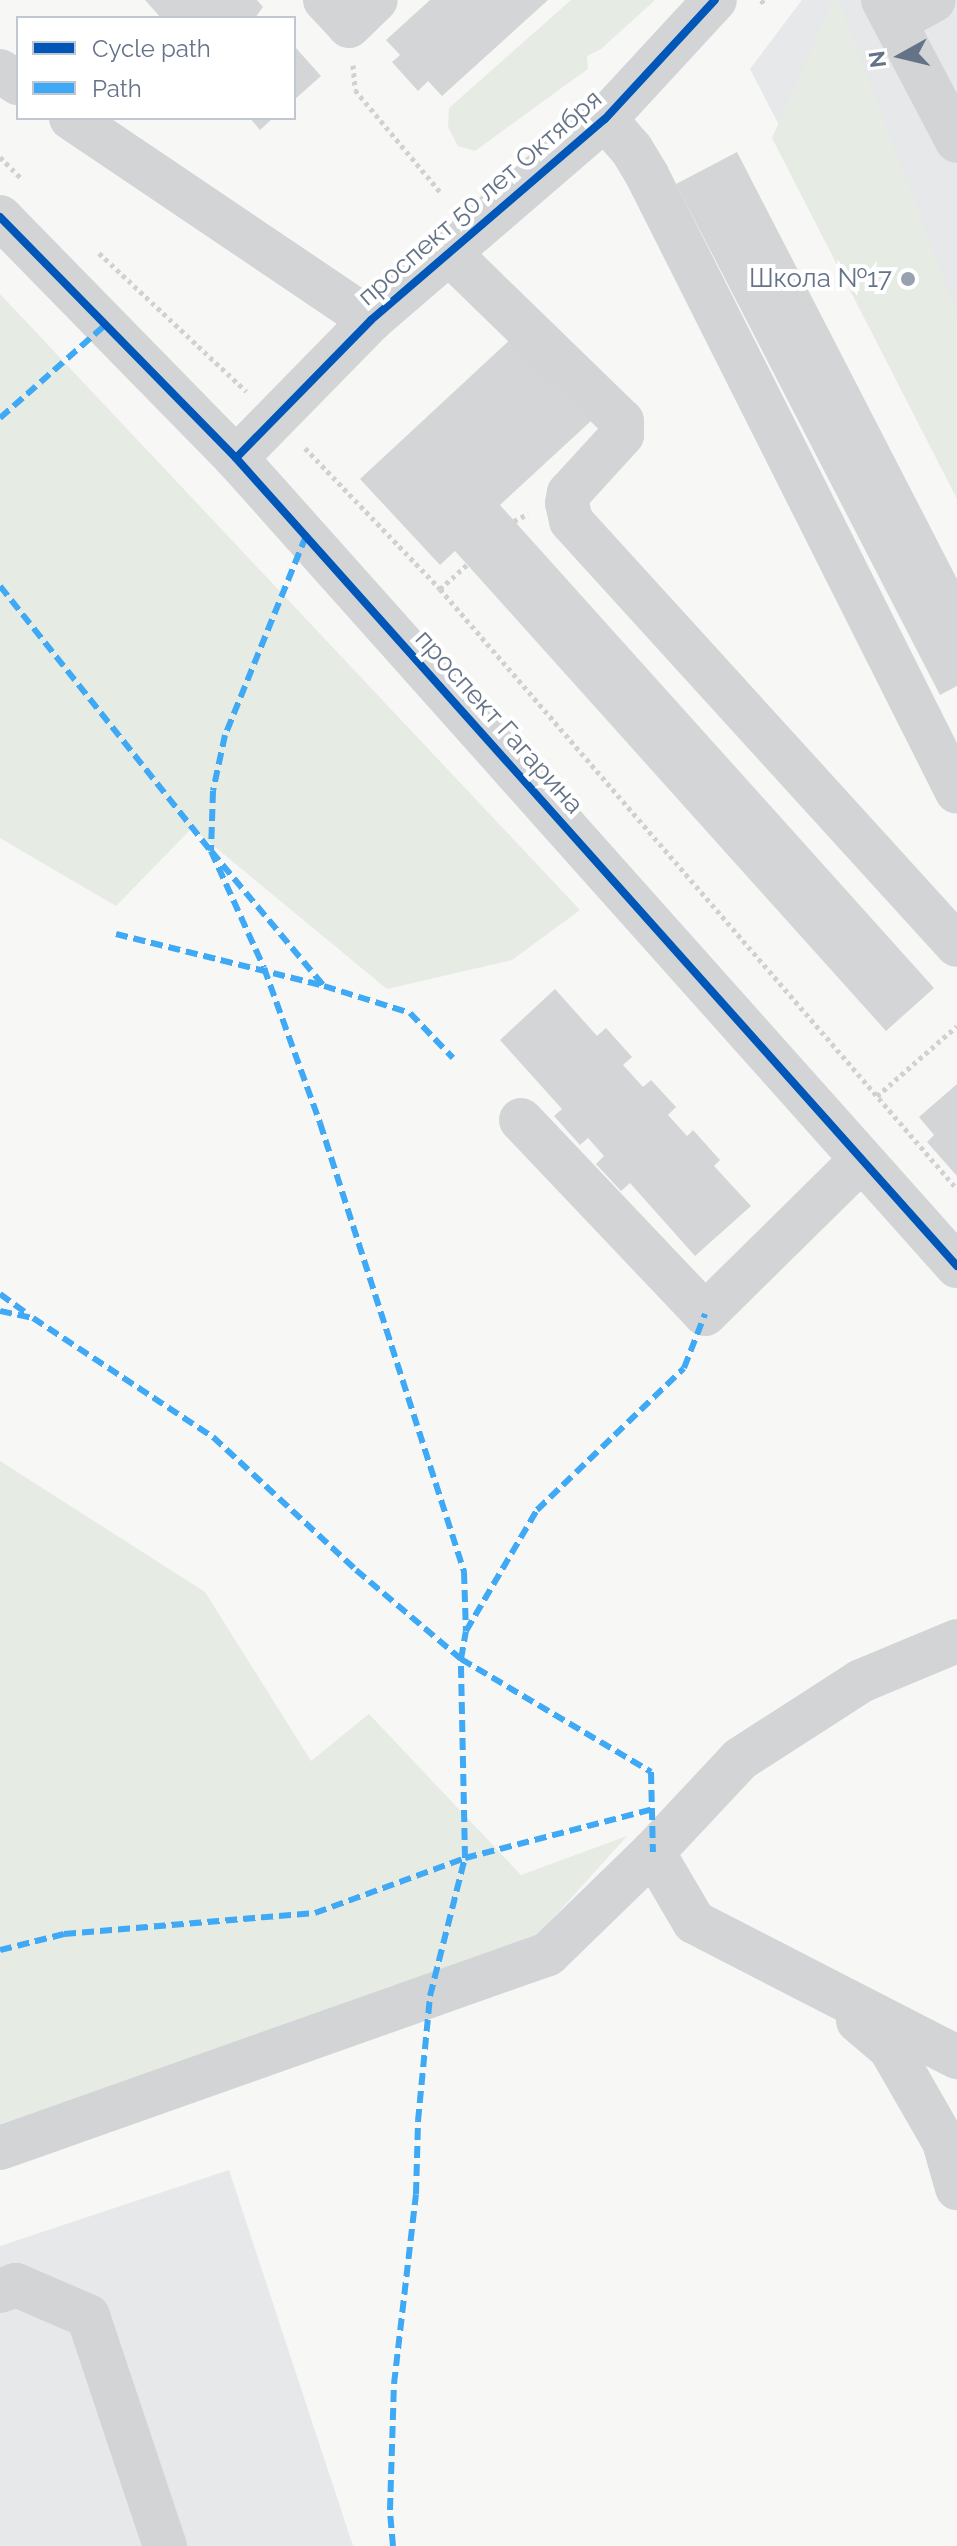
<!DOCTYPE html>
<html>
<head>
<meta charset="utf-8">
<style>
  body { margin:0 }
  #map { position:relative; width:957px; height:2546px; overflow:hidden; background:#f7f7f6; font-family:Raleway,sans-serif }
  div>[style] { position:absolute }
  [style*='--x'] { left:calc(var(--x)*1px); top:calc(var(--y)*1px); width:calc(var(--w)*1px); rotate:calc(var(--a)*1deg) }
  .built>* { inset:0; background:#e7e8e9 }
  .green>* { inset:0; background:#e6ebe4 }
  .building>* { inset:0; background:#d4d5d6 }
  .path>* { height:5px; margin-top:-2.5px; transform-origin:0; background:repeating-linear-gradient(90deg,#d0d1d1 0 4px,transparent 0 8px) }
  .minor>* { height:44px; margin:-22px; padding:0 22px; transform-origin:22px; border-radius:22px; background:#d3d4d5 }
  .quiet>* { height:6px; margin-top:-3px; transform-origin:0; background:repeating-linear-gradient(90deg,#3fa9f5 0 12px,transparent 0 18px) }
  .cycleway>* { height:8px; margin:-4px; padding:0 4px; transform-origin:4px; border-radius:4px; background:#0057b8 }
  .dots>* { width:22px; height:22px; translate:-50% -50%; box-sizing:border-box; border:4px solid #fff; border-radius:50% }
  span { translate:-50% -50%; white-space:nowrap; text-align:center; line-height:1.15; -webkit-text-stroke:8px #fff; paint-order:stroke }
  .street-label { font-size:26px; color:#657389 }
  .poi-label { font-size:26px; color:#657389 }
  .right { translate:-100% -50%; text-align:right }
  .legend { position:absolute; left:16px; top:16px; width:280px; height:104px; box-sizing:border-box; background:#fff; border:2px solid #c1c7d0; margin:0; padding:10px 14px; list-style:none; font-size:24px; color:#657389 }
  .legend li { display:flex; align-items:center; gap:16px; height:40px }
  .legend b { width:40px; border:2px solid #c1c7d0 }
  .north { position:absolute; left:861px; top:16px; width:80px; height:80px; -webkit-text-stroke:6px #fff; paint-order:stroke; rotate:262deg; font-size:22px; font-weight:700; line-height:32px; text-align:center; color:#657389 }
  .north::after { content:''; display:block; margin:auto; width:28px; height:36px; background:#657389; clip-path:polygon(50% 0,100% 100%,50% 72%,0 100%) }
</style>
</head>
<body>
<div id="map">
  <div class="built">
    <i style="clip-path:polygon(802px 0,957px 0,957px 469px,750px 69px)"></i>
    <i style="clip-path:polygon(229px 2170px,353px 2546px,0 2546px,0 2246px)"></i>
  </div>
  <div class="green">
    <i style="clip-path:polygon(571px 0,655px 0,601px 49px,587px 56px,588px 69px,571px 81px,475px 151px,458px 146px,448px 127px,449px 108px)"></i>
    <i style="clip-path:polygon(834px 0,838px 0,957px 314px,957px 499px,772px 138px)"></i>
    <i style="clip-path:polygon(0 294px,580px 910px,512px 960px,387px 989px,192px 828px,116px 906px,0 838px)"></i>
    <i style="clip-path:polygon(0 1461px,205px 1592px,311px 1761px,369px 1714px,521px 1875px,627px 1836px,538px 1935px,0 2126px)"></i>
  </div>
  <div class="building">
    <i style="clip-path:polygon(145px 0,257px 0,263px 7px,255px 18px,161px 18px)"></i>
    <i style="clip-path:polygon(430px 0,548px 0,442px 96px,428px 81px,418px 91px,392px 62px,400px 55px,386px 40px)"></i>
    <i style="clip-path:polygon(296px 48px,321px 76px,294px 100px,294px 50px)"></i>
    <i style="clip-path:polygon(250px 118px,273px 118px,260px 130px)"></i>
    <i style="clip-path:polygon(737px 152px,957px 579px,957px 686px,940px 695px,676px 184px)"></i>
    <i style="clip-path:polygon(513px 337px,591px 421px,500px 505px,934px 988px,886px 1031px,455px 551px,440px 565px,360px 479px)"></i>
    <i style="clip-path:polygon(555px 989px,597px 1036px,606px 1028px,632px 1057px,623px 1065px,643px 1087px,651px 1080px,676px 1107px,668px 1115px,687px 1136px,693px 1130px,720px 1160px,714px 1166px,751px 1206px,695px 1256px,630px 1183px,621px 1191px,596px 1164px,604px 1156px,588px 1138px,580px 1145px,554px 1116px,562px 1109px,500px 1040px)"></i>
    <i style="clip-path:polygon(957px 1084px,957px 1176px,927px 1142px,934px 1135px,919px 1117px)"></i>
  </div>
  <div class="path">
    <i style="--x:761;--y:0;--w:6;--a:51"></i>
    <i style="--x:353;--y:65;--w:25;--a:85"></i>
    <i style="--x:355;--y:90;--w:134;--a:50.1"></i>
    <i style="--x:0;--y:157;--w:31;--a:45"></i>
    <i style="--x:99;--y:253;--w:202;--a:43.2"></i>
    <i style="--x:305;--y:448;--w:195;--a:46.2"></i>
    <i style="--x:440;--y:589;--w:792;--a:49.25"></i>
    <i style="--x:514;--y:521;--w:16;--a:-27"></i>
    <i style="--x:440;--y:589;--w:36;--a:-42"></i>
    <i style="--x:877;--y:1096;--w:106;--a:-41.2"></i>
  </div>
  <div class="minor">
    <i style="--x:325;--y:0;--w:35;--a:47"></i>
    <i style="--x:349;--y:26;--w:37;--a:-44"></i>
    <i style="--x:883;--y:0;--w:159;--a:62.3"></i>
    <i style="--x:896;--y:21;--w:43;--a:-28.9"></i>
    <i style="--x:0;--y:71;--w:22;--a:34"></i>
    <i style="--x:71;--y:118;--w:362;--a:34"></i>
    <i style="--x:605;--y:119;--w:41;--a:48.9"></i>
    <i style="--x:632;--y:150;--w:29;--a:59"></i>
    <i style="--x:647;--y:175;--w:690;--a:63.32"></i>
    <i style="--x:0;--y:217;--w:337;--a:45.6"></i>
    <i style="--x:236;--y:458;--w:1083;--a:48.26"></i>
    <i style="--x:449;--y:253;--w:241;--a:44.2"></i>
    <i style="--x:622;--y:421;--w:14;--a:90"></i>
    <i style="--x:622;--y:435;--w:79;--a:132.4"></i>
    <i style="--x:569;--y:493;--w:10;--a:101"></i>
    <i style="--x:567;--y:503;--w:18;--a:77"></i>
    <i style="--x:571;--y:521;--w:573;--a:47.69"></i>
    <i style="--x:236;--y:458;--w:193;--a:-45.6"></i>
    <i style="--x:371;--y:320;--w:308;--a:-40.7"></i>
    <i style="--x:605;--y:119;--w:162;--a:-47.3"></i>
    <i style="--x:521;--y:1120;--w:267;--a:46.5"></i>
    <i style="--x:705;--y:1314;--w:219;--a:-44.6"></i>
    <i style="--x:653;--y:1852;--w:81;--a:59.6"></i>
    <i style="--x:694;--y:1922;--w:296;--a:27.2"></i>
    <i style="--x:858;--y:2021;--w:42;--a:40.2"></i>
    <i style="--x:890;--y:2048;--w:108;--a:60.1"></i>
    <i style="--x:944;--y:2142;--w:48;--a:74.2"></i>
    <i style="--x:0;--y:2148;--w:581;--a:-19.49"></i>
    <i style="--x:548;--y:1954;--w:146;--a:-44.2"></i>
    <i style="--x:653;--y:1852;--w:127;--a:-46.9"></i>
    <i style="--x:740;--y:1759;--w:144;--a:-32.8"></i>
    <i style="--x:861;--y:1681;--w:104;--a:-22.6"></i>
    <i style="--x:0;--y:2291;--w:17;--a:-21"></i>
    <i style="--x:16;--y:2285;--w:78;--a:23.3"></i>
    <i style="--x:88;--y:2316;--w:243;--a:71.5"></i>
  </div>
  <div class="quiet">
    <i style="--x:0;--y:418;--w:140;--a:-41.5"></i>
    <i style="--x:306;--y:536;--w:215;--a:112.1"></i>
    <i style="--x:225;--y:735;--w:57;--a:102.1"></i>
    <i style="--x:213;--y:791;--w:60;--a:91.9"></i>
    <i style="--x:211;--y:851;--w:176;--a:50.1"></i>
    <i style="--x:324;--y:986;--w:90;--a:17.4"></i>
    <i style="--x:410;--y:1013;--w:62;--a:46.3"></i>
    <i style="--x:0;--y:586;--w:339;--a:51.5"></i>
    <i style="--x:211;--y:851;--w:128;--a:65.6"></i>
    <i style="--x:264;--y:968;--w:165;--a:70.1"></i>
    <i style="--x:320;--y:1123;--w:472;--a:72.2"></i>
    <i style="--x:464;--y:1572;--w:59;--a:88.1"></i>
    <i style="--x:116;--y:934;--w:214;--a:14"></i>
    <i style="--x:0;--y:1294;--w:36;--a:36"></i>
    <i style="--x:0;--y:1311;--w:34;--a:12"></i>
    <i style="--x:33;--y:1318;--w:216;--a:33.5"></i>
    <i style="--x:213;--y:1437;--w:195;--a:42.9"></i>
    <i style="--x:356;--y:1570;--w:138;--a:40.3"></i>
    <i style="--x:461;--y:1659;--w:221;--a:30.7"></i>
    <i style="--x:651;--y:1772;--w:80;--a:88.6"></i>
    <i style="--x:0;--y:1950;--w:66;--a:-14"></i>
    <i style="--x:64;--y:1934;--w:252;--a:-4.8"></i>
    <i style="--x:315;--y:1913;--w:160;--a:-20.1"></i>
    <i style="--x:465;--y:1858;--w:194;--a:-14.6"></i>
    <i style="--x:393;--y:2546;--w:36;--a:-95"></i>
    <i style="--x:390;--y:2510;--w:126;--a:-88.2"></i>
    <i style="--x:394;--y:2384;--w:191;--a:-83.4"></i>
    <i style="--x:416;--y:2194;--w:73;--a:-88.4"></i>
    <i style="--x:418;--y:2121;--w:126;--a:-84.5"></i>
    <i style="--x:430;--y:1996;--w:142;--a:-75.8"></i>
    <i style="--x:465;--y:1858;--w:199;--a:-91.2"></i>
    <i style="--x:461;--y:1659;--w:28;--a:-80"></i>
    <i style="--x:466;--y:1631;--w:140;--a:-59.6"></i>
    <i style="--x:537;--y:1510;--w:204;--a:-44"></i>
    <i style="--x:684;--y:1368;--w:58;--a:-68.7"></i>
  </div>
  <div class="cycleway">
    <i style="--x:0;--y:217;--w:337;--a:45.6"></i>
    <i style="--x:236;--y:458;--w:1083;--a:48.26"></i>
    <i style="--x:236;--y:458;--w:193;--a:-45.6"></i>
    <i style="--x:371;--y:320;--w:308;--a:-40.7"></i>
    <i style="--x:605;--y:119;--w:162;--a:-47.3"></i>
  </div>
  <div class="dots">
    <i style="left:908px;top:279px;background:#98a1af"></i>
  </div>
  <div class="street-label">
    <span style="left:480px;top:198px;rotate:-41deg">проспект 50 лет Октября</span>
    <span style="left:499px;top:722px;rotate:48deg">проспект Гагарина</span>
  </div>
  <div class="poi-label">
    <span class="right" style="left:892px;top:279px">Школа №17</span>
  </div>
  <ul class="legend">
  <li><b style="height:10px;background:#0057b8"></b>Cycle path</li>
  <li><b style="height:10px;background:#3fa9f5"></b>Path</li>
  </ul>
  <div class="north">N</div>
</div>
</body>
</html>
